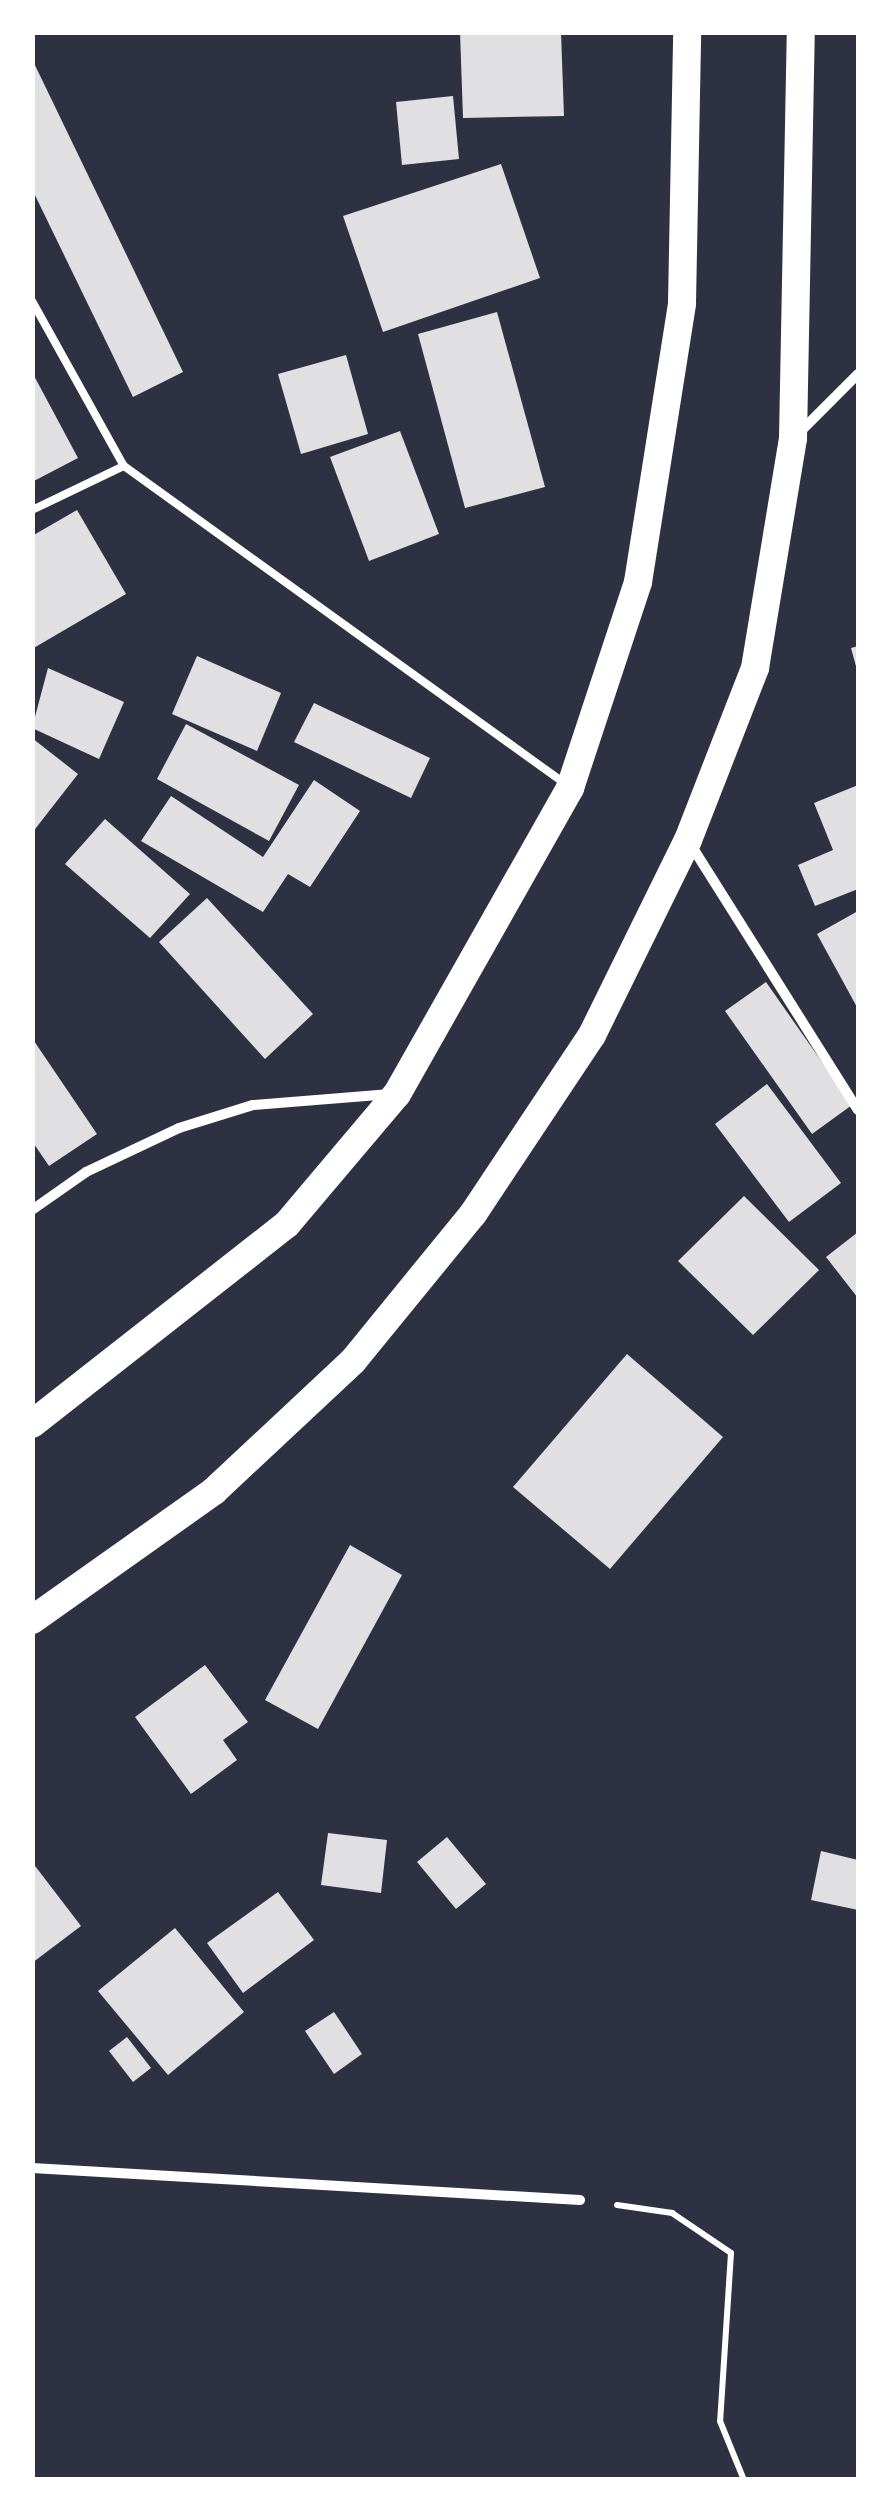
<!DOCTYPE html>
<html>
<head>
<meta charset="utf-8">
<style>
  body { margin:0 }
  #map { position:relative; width:891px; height:2512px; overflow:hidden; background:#2d3142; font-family:Rubik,sans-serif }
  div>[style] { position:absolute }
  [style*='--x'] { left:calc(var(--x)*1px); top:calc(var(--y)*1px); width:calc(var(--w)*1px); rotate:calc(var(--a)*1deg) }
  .building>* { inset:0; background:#e0e0e3 }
  .path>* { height:6px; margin:-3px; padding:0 3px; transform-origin:3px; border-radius:3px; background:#fff }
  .service>* { height:8px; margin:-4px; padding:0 4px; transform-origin:4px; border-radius:4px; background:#fff }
  .minor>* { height:10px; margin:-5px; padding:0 5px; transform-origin:5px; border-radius:5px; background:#fff }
  .trunk>* { height:28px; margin:-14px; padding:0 14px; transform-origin:14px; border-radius:14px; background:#fff }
  span { translate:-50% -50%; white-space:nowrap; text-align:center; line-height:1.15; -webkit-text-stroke:10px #fff; paint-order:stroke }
  .frame { position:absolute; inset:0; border:35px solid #fff; pointer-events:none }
</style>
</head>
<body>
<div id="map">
  <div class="building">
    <i style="clip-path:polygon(460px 32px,561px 32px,564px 116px,463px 118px)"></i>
    <i style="clip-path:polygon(32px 59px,183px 372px,133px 397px,32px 189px)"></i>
    <i style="clip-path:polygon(453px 96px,459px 159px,402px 165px,396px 102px)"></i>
    <i style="clip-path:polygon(501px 164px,540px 278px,383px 332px,343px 216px)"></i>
    <i style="clip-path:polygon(497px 312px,545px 487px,465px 508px,418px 334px)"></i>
    <i style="clip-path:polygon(346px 355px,368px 434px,301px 454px,278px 374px)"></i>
    <i style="clip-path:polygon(32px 372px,78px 458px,32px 482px)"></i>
    <i style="clip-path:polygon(400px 431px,439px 534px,369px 561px,330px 457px)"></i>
    <i style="clip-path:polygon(77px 510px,126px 594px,32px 649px,32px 536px)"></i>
    <i style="clip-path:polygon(858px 646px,858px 670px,857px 670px,851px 648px)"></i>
    <i style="clip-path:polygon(197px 656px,281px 693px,257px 751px,172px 714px)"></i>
    <i style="clip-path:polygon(48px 668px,124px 702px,99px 759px,32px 728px)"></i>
    <i style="clip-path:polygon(314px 703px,430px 758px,411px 798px,294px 742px)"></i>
    <i style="clip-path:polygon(186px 724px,299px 785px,269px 841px,157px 779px)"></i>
    <i style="clip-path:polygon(32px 738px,78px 774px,32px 833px)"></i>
    <i style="clip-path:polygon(314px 780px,360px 811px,310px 887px,288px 874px,263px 912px,141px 841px,171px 796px,263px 857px)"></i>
    <i style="clip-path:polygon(858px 785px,858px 889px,815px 906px,798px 865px,833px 850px,814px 803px)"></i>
    <i style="clip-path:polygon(105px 819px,190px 894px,150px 938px,65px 864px)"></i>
    <i style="clip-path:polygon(207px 898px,313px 1014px,265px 1059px,159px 942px)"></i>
    <i style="clip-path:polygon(858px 911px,858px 1009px,817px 934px)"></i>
    <i style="clip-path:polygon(766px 982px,852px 1105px,812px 1134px,725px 1011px)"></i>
    <i style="clip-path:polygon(32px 1038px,97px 1134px,49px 1166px,32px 1141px)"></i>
    <i style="clip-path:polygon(767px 1084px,841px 1183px,789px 1222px,715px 1124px)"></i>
    <i style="clip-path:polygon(744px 1196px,819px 1270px,753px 1335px,678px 1261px)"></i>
    <i style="clip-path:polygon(858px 1232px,858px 1298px,826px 1257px)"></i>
    <i style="clip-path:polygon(627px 1354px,723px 1437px,610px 1569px,513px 1487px)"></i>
    <i style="clip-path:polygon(350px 1545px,402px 1575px,318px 1729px,265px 1700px)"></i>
    <i style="clip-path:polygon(205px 1665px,248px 1722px,223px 1740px,237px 1760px,191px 1794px,135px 1717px)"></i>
    <i style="clip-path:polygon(328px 1833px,387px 1840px,381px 1893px,321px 1885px)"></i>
    <i style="clip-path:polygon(447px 1837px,486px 1884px,456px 1909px,417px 1862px)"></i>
    <i style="clip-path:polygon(821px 1851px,858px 1860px,858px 1910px,811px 1900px)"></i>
    <i style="clip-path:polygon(32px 1862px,81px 1926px,32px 1963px)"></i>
    <i style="clip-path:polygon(278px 1892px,314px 1940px,243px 1993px,207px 1943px)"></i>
    <i style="clip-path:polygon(175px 1928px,244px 2012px,168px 2075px,98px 1991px)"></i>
    <i style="clip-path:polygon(334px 2012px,362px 2054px,334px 2074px,305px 2031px)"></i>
    <i style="clip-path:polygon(127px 2037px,151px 2068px,133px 2082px,109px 2051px)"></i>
  </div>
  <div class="path">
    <i style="--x:617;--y:2205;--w:56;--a:8.3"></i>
    <i style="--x:672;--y:2213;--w:71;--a:34.1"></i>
    <i style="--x:731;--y:2253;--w:168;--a:93.7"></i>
    <i style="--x:720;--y:2421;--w:64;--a:67.9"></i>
  </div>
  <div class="service">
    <i style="--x:32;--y:301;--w:189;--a:60.9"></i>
    <i style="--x:124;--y:466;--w:546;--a:35.76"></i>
    <i style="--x:32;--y:510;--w:102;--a:-25.6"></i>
  </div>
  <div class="minor">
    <i style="--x:799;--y:433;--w:83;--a:-45"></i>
    <i style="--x:691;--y:845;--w:313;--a:57.8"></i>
    <i style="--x:32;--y:1210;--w:66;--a:-35.1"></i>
    <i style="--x:86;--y:1172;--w:103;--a:-25.3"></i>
    <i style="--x:179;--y:1128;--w:77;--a:-17.3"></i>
    <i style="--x:253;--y:1105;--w:138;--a:-4.6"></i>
    <i style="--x:32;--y:2168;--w:549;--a:3.34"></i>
  </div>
  <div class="trunk">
    <i style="--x:32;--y:1424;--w:324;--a:-38.1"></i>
    <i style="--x:287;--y:1224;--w:170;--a:-49.8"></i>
    <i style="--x:397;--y:1094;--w:352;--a:-60.5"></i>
    <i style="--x:570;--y:788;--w:217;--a:-71.7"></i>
    <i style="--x:638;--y:582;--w:282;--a:-81"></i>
    <i style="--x:682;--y:303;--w:271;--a:-88.9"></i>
    <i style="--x:32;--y:1620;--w:223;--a:-35.3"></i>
    <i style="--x:214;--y:1491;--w:190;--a:-43.1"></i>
    <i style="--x:353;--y:1361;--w:190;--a:-50.8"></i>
    <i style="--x:473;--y:1214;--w:215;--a:-56.4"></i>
    <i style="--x:592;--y:1035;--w:217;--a:-63.8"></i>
    <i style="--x:688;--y:840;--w:185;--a:-68.7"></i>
    <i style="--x:755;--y:668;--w:233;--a:-80.6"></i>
    <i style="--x:793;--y:438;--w:406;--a:-88.9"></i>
  </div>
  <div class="frame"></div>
</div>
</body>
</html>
